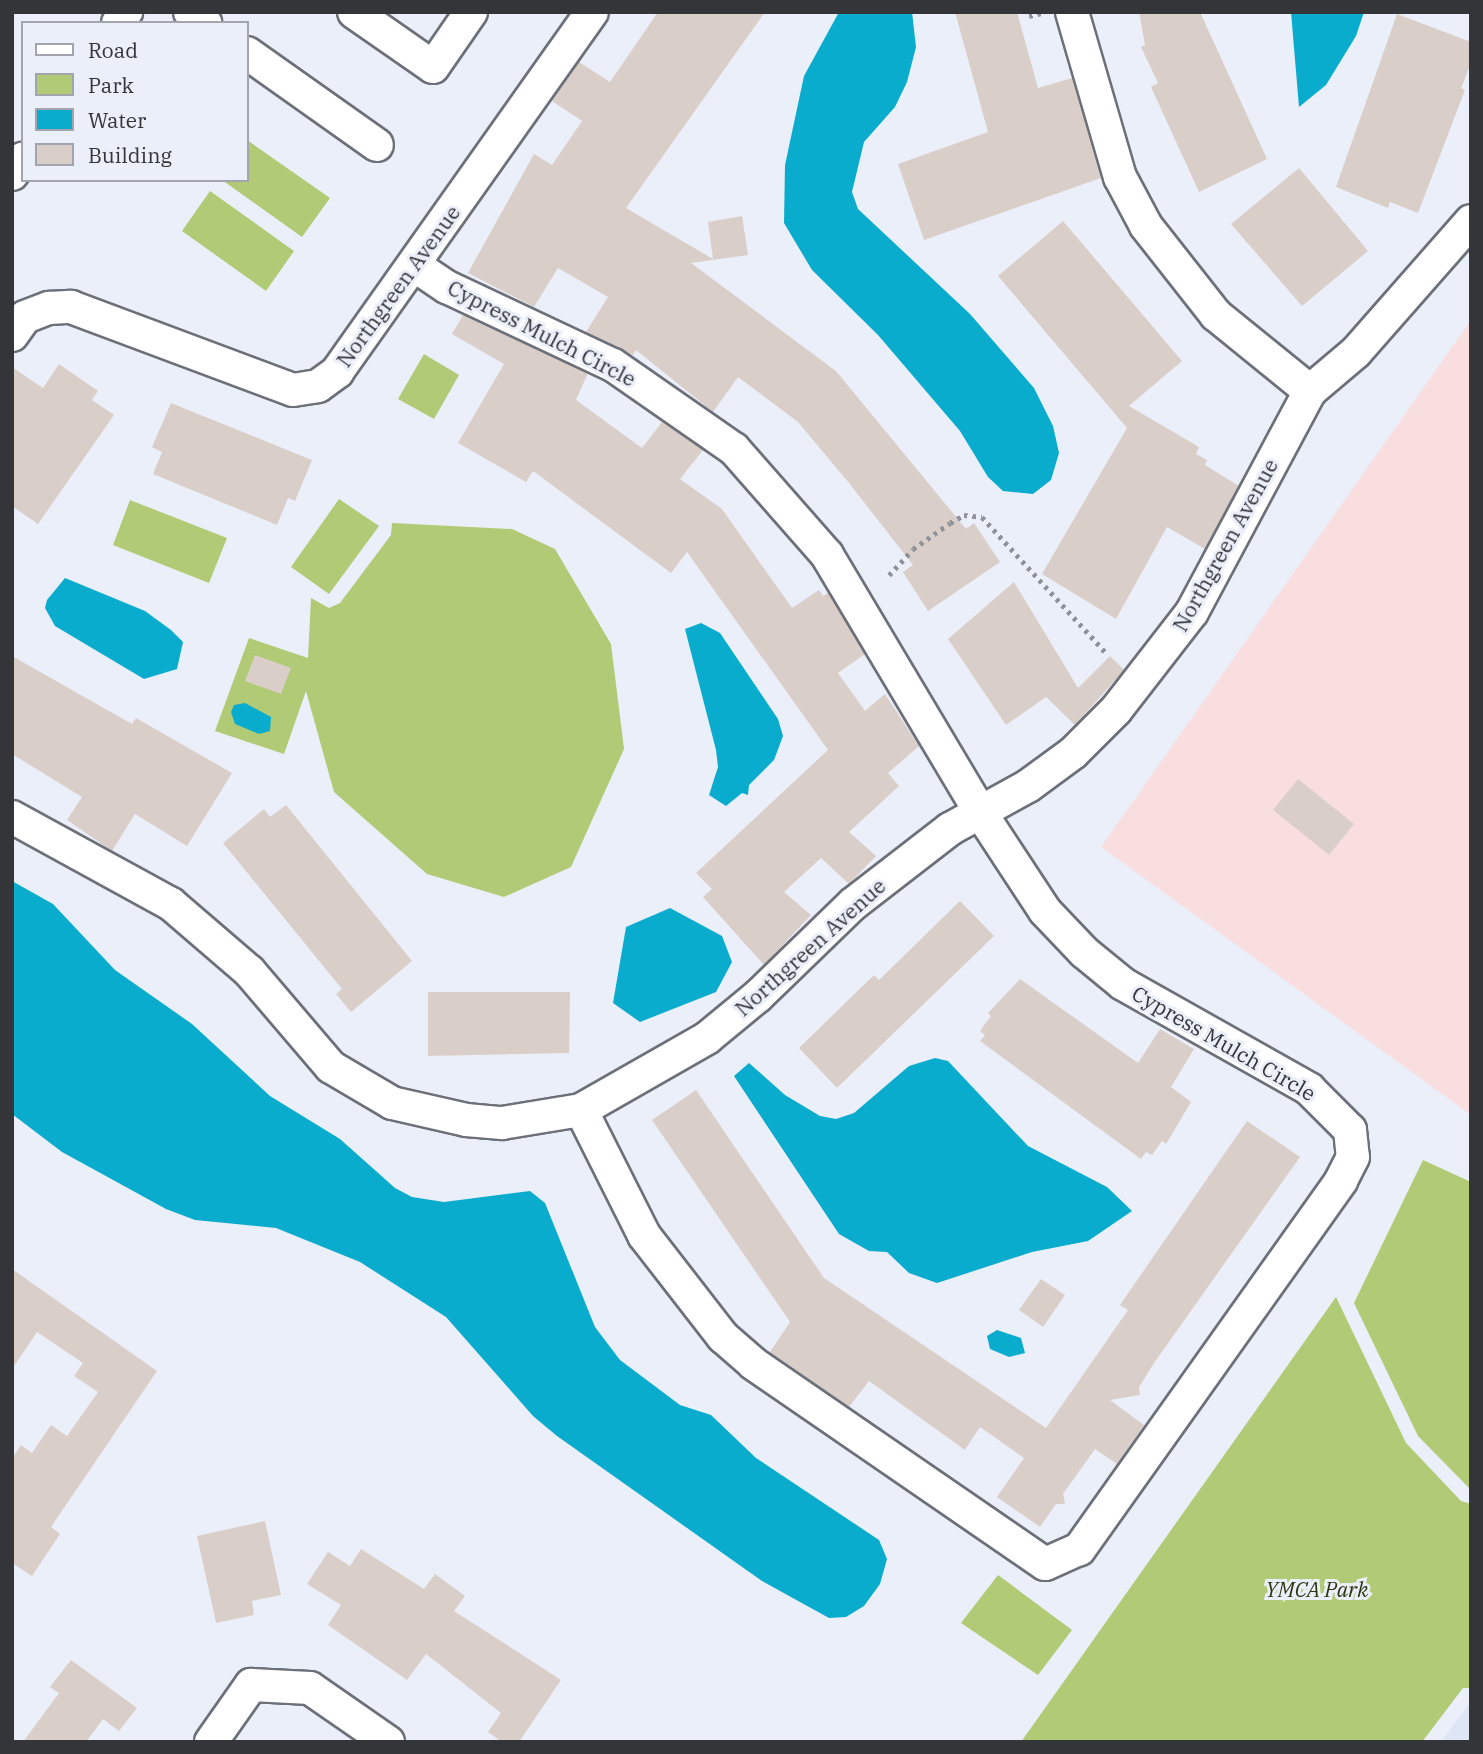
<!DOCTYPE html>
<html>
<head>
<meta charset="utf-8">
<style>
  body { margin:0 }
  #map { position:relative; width:1483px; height:1754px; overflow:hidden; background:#ebeffa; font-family:"IBM Plex Serif",serif }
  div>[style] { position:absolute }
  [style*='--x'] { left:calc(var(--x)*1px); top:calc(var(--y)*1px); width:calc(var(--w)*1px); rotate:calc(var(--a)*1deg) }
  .built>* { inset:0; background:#dee5f7 }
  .education>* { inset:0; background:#f9dedf }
  .green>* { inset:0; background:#b1ca76 }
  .water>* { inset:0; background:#09accd }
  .building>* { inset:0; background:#dacfc8 }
  .path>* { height:4.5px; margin-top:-2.25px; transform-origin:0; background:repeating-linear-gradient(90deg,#8f9299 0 3.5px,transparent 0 8.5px) }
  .roads { filter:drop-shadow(2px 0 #6c7079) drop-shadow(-2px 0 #6c7079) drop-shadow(0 2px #6c7079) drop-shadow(0 -2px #6c7079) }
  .street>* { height:32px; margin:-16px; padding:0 16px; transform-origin:16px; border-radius:16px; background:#fff }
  span { translate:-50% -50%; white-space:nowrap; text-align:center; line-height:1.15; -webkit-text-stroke:6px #ebeffa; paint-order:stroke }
  .street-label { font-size:21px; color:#343539 }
  .park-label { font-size:21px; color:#2a340d; font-style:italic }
  .frame { position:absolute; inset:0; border:14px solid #343539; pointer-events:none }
  .legend { position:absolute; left:21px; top:21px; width:228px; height:161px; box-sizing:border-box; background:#ebeffa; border:2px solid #a2a5ad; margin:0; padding:9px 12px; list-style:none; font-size:21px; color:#343539 }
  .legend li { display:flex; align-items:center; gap:14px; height:35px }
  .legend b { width:35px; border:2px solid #a2a5ad }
</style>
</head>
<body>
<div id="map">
  <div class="built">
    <i style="clip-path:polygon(1471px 1702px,1471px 1742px,1441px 1742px)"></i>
  </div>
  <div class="education">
    <i style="clip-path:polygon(1471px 320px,1471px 1115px,1101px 847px)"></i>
  </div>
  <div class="green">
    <i style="clip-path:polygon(247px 140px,330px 198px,302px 237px,222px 180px,247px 180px)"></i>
    <i style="clip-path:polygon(210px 191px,294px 251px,266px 291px,182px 231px)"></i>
    <i style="clip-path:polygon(424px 354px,459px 375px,434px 419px,398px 399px)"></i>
    <i style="clip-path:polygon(339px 499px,379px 526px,329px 594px,291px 567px)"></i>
    <i style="clip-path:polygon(130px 500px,227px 538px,209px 583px,113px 545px)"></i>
    <i style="clip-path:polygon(392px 523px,512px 529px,555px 549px,611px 644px,624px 749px,571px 867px,504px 897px,427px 874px,334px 792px,306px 691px,284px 754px,215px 731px,249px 638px,308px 658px,311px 598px,329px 608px,340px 603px,391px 535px)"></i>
    <i style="clip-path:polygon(1423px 1160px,1471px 1182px,1471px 1490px,1418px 1436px,1354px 1303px)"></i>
    <i style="clip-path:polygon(1336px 1297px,1406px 1443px,1461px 1501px,1471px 1504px,1471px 1688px,1463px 1688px,1422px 1742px,1021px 1742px)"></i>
    <i style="clip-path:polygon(998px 1575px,1072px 1630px,1038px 1675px,961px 1623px)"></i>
  </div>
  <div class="water">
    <i style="clip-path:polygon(839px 12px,912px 12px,916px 47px,907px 82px,895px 107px,864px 142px,852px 192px,858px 209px,970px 314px,1034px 388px,1053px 426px,1059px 453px,1051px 480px,1033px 494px,1003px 491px,988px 477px,960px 431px,878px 335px,812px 270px,784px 223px,785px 165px,804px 76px)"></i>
    <i style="clip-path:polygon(1291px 12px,1364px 12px,1356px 36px,1326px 85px,1299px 107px)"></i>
    <i style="clip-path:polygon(65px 578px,145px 611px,171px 630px,183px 642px,177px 669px,144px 679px,55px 626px,45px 608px,47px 600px)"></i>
    <i style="clip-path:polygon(701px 623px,720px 633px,778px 719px,783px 736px,774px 760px,749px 785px,748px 795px,742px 793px,726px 806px,709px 795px,718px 767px,716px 750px,685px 629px)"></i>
    <i style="clip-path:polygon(245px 703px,271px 717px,270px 731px,259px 734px,235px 724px,231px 712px,234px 705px)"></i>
    <i style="clip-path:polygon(12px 881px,53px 904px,115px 970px,192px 1024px,270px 1096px,340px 1139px,395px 1188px,412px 1197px,444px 1202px,530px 1191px,545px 1203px,595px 1327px,620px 1360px,680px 1405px,711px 1415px,756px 1458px,879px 1540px,887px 1559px,880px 1584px,864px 1606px,846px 1617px,829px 1618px,762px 1581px,557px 1436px,533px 1416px,446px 1317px,360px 1262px,276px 1228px,195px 1220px,166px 1209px,62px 1152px,12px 1114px)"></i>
    <i style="clip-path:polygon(670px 908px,722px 936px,732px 962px,716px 992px,640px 1022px,613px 1003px,626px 927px)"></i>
    <i style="clip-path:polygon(935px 1058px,948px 1061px,1028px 1146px,1107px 1187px,1132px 1211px,1088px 1241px,1032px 1252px,937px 1283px,909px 1273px,887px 1252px,869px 1251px,839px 1234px,734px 1076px,749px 1063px,785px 1095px,820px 1116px,836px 1119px,854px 1113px,909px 1066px)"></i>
    <i style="clip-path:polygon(997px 1330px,1021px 1338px,1025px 1353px,1009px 1357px,990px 1349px,987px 1336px)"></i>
  </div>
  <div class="building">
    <i style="clip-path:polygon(658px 12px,765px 12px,626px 208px,713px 259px,708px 222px,742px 216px,748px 255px,691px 263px,836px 371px,966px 529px,974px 523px,1000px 562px,928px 611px,903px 572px,913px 565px,849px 483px,798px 422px,738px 377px,713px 412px,636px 350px,633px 355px,586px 332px,608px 297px,558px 268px,534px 307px,468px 273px,534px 154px,552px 165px,582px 121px,552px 101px,579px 62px,610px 82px)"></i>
    <i style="clip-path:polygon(955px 12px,1017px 12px,1038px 88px,1072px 78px,1101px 178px,924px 240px,898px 164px,988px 132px)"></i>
    <i style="clip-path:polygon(1139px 12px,1200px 12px,1267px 159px,1199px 192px,1151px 87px,1158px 83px,1141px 47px,1145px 45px)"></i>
    <i style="clip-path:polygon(1397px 14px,1471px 42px,1471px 63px,1461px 88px,1465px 90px,1418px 213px,1390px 202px,1388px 208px,1336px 187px)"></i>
    <i style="clip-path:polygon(1299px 168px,1368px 251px,1302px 306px,1231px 224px)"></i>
    <i style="clip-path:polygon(1063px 221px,1182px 361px,1129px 406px,1199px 447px,1196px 454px,1207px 460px,1205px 465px,1239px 486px,1205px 549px,1167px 527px,1116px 619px,1042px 574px,1127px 428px,998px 276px)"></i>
    <i style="clip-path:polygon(463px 315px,588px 373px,576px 400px,642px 448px,662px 422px,703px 450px,680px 479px,722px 509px,792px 608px,819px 590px,823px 596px,828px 593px,865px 654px,838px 673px,865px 711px,885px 694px,919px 746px,888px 773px,899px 786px,849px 832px,876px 856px,849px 884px,821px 858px,784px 892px,811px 915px,764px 965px,703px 897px,712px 889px,696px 873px,828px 750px,687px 552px,671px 573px,533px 471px,526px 482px,458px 443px,504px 364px,452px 334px)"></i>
    <i style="clip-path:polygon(59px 364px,98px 391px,92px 400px,114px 415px,38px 524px,12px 506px,12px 367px,43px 388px)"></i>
    <i style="clip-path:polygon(171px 403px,312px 460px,295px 501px,288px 498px,277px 525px,153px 474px,162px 452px,152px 447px)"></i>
    <i style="clip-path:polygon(1014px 582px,1078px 688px,1110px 656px,1124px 670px,1075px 725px,1046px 697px,1006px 725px,948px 639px)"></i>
    <i style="clip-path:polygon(255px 655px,291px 668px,281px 694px,245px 681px)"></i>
    <i style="clip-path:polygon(12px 656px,132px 724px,136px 718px,232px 773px,187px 846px,135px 814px,112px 851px,67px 820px,82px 797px,12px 754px)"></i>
    <i style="clip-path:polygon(1298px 779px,1354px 824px,1329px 855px,1273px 810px)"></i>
    <i style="clip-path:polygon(286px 805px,412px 961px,351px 1012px,336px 994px,342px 989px,223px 843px,264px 809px,270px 817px)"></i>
    <i style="clip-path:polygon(960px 901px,994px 936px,837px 1088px,799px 1048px,874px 975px,879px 980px)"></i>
    <i style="clip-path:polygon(1020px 979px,1138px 1063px,1160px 1029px,1194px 1049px,1171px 1087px,1191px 1102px,1166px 1144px,1162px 1141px,1152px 1155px,1146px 1152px,1141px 1159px,980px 1041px,985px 1035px,980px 1031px,991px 1016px,988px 1013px)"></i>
    <i style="clip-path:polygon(428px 992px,570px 992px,569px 1053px,428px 1056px)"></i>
    <i style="clip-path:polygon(696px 1090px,824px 1278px,1046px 1428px,1128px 1310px,1120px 1305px,1247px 1121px,1300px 1157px,1154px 1363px,1139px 1387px,1140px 1395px,1110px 1400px,1144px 1425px,1117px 1464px,1095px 1449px,1063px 1494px,1065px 1504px,1056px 1504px,1040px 1527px,997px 1497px,1024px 1458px,980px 1427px,965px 1450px,869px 1381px,849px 1407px,770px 1352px,790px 1322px,652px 1120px)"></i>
    <i style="clip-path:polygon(12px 1269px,157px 1371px,51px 1527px,60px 1534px,32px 1576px,12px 1563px,12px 1458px,21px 1445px,32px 1453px,51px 1425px,67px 1436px,98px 1392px,74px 1376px,83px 1363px,37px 1332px,12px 1369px)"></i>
    <i style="clip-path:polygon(1041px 1279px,1065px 1295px,1043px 1327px,1019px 1310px)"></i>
    <i style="clip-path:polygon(265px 1521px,281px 1595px,252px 1601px,254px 1615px,216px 1623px,197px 1536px)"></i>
    <i style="clip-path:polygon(361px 1549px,424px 1589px,435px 1574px,465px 1596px,454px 1611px,561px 1680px,519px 1742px,502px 1742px,488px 1732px,501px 1713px,426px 1654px,407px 1680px,328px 1625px,341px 1605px,307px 1584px,328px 1552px,350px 1566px)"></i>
    <i style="clip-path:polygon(71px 1660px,137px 1708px,119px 1731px,103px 1719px,86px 1742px,23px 1742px,59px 1693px,50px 1687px)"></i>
  </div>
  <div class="path">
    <i style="--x:1029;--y:16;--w:13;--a:-13"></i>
    <i style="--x:889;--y:575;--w:35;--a:-47"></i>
    <i style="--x:913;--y:549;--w:45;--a:-35.1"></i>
    <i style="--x:950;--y:523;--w:16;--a:-30"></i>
    <i style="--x:964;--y:515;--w:18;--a:6"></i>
    <i style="--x:982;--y:517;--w:185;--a:47.6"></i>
  </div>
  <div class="roads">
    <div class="street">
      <i style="--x:190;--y:12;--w:19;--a:36"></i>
      <i style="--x:354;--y:12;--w:96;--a:34.8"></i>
      <i style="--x:433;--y:67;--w:67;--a:-55.4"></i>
      <i style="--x:1072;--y:12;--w:172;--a:73.8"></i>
      <i style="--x:1120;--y:177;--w:55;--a:62"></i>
      <i style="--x:1146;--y:226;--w:113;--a:51.8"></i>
      <i style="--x:1216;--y:315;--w:121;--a:39"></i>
      <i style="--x:118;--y:23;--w:14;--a:-54"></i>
      <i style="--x:247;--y:53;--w:159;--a:35.3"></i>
      <i style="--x:12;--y:174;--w:19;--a:-54"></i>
      <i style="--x:414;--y:265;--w:40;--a:34"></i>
      <i style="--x:447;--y:287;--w:183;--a:25.2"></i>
      <i style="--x:613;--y:365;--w:147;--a:34.8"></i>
      <i style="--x:734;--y:449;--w:141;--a:48.7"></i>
      <i style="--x:827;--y:555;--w:299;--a:59.2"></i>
      <i style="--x:980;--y:812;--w:118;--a:56.7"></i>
      <i style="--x:1045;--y:911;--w:57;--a:46.4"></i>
      <i style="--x:1084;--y:952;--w:50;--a:39.4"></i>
      <i style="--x:1123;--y:984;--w:214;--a:29.4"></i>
      <i style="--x:1309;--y:1089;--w:58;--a:45"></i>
      <i style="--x:1350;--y:1130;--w:27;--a:84"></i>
      <i style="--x:1353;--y:1157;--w:27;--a:117"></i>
      <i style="--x:1341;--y:1181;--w:452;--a:125.4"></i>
      <i style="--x:1079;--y:1549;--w:37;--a:156"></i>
      <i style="--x:1045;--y:1564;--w:354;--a:-145.5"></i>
      <i style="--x:753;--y:1363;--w:40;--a:-139"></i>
      <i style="--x:723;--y:1337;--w:129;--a:-127.8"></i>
      <i style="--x:644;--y:1235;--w:140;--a:-116.7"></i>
      <i style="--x:12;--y:335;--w:22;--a:-54"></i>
      <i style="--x:25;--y:317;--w:26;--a:-21"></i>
      <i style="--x:49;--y:308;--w:22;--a:-3"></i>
      <i style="--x:71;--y:307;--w:237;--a:20.5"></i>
      <i style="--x:293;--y:390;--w:25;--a:-9"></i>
      <i style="--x:318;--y:386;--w:24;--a:-36"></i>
      <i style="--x:337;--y:372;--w:441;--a:-54.7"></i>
      <i style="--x:12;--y:817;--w:181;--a:28.7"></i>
      <i style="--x:171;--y:904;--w:103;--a:40.7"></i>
      <i style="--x:249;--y:971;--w:126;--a:49.5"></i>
      <i style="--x:331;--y:1067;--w:71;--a:30.5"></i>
      <i style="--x:392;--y:1103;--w:76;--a:12.9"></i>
      <i style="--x:466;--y:1120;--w:36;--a:5"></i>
      <i style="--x:502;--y:1123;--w:80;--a:-9.3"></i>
      <i style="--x:581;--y:1110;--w:145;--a:-29.7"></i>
      <i style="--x:707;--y:1038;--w:66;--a:-39.5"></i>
      <i style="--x:758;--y:996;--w:132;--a:-44.1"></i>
      <i style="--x:853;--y:904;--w:123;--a:-37.7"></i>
      <i style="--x:950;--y:829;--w:89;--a:-28.9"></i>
      <i style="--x:1028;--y:786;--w:56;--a:-36.3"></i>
      <i style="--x:1073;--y:753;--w:61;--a:-45"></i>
      <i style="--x:1116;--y:710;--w:124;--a:-52.2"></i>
      <i style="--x:1192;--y:612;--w:251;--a:-61.9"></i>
      <i style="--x:1310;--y:391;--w:60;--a:-40.3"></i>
      <i style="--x:1356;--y:352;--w:174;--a:-48.7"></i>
      <i style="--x:211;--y:1742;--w:70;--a:-54.9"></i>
      <i style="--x:251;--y:1685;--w:59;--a:2.9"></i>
      <i style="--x:310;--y:1688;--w:95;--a:34.7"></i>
    </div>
  </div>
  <div class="street-label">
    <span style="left:398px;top:286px;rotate:-54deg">Northgreen Avenue</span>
    <span style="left:542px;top:333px;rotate:27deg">Cypress Mulch Circle</span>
    <span style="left:1225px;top:545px;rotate:-61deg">Northgreen Avenue</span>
    <span style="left:810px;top:947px;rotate:-42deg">Northgreen Avenue</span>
    <span style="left:1224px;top:1043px;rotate:30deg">Cypress Mulch Circle</span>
  </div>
  <div class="park-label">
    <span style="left:1317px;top:1589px">YMCA Park</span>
  </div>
  <div class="frame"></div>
  <ul class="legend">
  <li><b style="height:9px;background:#fff"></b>Road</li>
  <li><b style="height:19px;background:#b1ca76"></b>Park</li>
  <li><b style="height:19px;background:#09accd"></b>Water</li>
  <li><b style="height:19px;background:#dacfc8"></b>Building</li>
  </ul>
</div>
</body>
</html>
